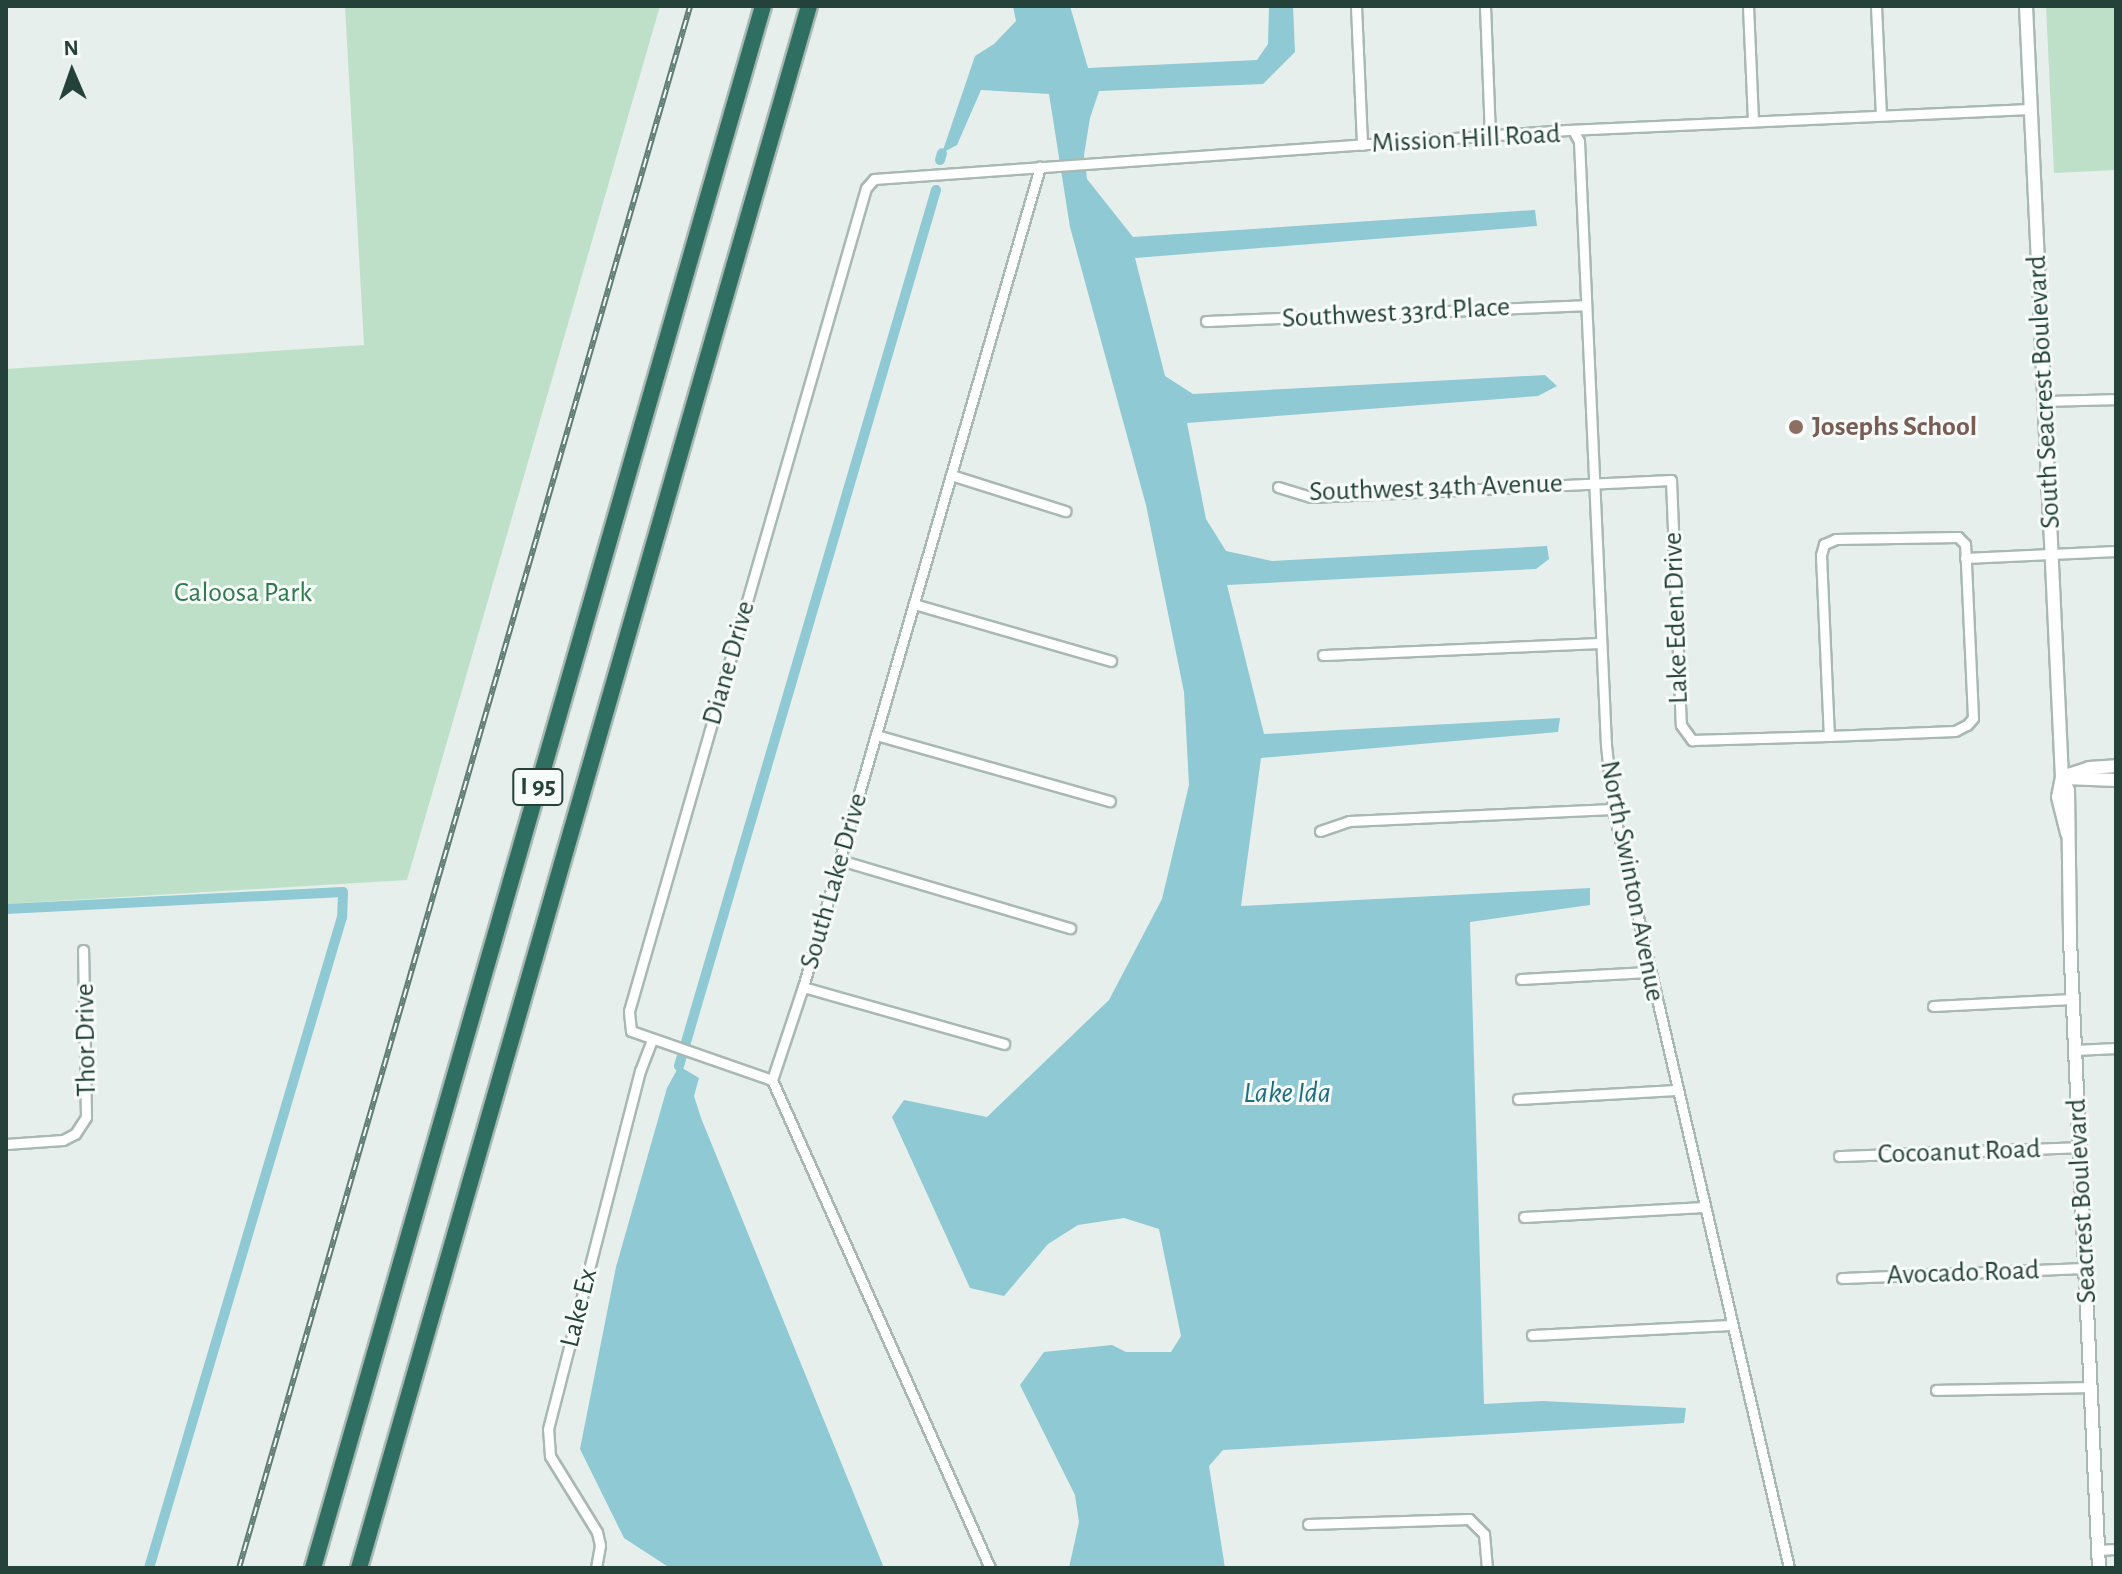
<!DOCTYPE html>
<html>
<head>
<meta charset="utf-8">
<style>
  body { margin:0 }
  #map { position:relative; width:2122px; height:1574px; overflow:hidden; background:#e6efeb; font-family:"Alegreya Sans",sans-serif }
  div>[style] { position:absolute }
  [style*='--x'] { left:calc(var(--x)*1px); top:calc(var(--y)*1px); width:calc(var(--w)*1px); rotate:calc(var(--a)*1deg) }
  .green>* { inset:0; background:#bfe0c8 }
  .water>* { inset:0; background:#8ec9d4 }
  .canal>* { height:10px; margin:-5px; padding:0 5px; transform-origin:5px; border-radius:5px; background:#8ec9d4 }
  .roads { filter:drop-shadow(2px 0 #a8b8b2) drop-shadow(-2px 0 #a8b8b2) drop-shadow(0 2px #a8b8b2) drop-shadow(0 -2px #a8b8b2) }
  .street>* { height:9px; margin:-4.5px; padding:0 4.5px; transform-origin:4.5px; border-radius:4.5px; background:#fff }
  .secondary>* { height:12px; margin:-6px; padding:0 6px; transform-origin:6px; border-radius:6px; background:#fff }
  .highway>* { height:16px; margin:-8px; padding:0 8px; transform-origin:8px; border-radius:8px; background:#2f6f62 }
  .rail>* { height:6px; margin-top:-3px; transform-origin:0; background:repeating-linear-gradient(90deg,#f7fbf9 0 9px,#5f7d75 0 18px); box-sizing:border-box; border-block:2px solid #5f7d75 }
  .dots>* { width:22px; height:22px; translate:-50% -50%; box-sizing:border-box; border:4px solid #f7fbf9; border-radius:50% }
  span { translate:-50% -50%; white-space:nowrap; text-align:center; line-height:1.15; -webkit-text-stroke:6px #f7fbf9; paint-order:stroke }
  .shield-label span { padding:2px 6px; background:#f7fbf9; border:2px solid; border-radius:6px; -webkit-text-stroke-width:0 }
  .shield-label { font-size:26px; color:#24423a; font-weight:700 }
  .street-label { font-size:28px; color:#24423a }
  .education-label { font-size:28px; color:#785e54; font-weight:700 }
  .left { translate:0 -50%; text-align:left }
  .park-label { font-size:28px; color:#2d7a4b }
  .water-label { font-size:30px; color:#1c6f80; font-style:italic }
  .frame { position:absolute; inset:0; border:8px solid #24423a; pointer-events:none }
  .north { position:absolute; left:32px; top:32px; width:80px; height:80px; -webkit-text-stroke:6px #f7fbf9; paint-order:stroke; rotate:358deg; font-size:22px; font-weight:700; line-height:32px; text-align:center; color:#24423a }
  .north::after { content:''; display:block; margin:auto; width:28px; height:36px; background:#24423a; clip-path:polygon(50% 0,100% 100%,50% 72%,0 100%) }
</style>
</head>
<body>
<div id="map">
  <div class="green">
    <i style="clip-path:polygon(345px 6px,660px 6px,407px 880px,6px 904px,6px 369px,364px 345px)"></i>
    <i style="clip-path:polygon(2046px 6px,2116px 6px,2116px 170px,2054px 173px)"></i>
  </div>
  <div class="water">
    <i style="clip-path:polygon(1013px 6px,1070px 6px,1088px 68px,1257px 60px,1268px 44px,1269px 6px,1293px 6px,1295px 52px,1263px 84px,1099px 91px,1090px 118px,1084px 155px,1087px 179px,1133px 237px,1535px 210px,1537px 226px,1135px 258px,1165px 376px,1193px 394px,1545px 375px,1557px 386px,1538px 396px,1187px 423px,1206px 519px,1226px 551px,1272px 561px,1547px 546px,1549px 559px,1536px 569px,1227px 585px,1264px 734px,1560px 718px,1558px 732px,1261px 758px,1241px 906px,1590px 888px,1590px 905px,1470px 922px,1484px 1404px,1542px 1401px,1686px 1408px,1684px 1423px,1223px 1450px,1209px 1466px,1225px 1568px,1069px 1568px,1079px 1522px,1075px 1495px,1020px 1385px,1044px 1352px,1112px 1345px,1126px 1352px,1171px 1352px,1181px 1336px,1159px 1229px,1124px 1218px,1078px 1225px,1048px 1244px,1004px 1296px,970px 1288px,892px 1117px,904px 1100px,987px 1117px,1109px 1000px,1162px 899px,1189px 785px,1184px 692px,1146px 505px,1070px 227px,1049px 94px,981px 90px,957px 145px,942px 153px,975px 56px,994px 44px,1016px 21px)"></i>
    <i style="clip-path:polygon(679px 1066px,699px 1078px,694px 1096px,701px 1118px,884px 1568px,670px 1568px,624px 1538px,580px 1449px,616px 1267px,667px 1088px)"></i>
  </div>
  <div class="canal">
    <i style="--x:940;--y:160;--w:7;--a:-74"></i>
    <i style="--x:6;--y:909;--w:337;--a:-2.9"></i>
    <i style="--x:343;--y:892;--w:25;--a:92"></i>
    <i style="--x:342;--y:917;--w:679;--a:106.51"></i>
    <i style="--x:679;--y:1066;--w:913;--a:-73.65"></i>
  </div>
  <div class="roads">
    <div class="street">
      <i style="--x:1356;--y:6;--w:139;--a:87.5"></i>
      <i style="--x:1485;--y:6;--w:130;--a:87.8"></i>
      <i style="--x:1748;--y:6;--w:114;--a:87.5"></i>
      <i style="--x:1876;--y:6;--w:109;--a:87.4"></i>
      <i style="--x:1574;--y:132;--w:10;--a:61"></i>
      <i style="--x:1579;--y:141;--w:605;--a:87.44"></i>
      <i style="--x:1606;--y:745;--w:64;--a:83.8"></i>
      <i style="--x:1613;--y:809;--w:779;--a:76.94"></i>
      <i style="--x:1206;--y:321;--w:380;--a:-2.4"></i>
      <i style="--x:2045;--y:401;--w:71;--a:-1.6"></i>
      <i style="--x:951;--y:475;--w:120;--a:17.5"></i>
      <i style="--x:1278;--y:487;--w:34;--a:17"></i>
      <i style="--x:1311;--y:497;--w:360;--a:-2.7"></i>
      <i style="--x:1671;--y:480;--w:245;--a:87.7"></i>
      <i style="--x:1681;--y:725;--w:19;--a:54"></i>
      <i style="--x:1692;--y:740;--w:137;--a:-1.7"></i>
      <i style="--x:1829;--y:736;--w:126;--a:-2.3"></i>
      <i style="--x:1955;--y:731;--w:13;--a:-27"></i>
      <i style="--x:1967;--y:725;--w:9;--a:-49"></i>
      <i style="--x:1973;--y:718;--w:174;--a:-92.6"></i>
      <i style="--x:1965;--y:544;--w:10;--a:-135"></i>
      <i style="--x:1958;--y:537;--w:122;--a:179.1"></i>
      <i style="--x:1836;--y:539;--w:13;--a:157"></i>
      <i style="--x:1824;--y:544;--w:11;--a:105"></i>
      <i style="--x:1821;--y:555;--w:181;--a:87.5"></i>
      <i style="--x:1965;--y:558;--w:151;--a:-2.7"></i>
      <i style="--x:914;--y:604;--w:205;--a:16.1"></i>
      <i style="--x:1323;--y:655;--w:278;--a:-2.5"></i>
      <i style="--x:876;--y:735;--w:243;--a:15.8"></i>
      <i style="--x:1320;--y:831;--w:31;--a:-19"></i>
      <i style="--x:1349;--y:821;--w:264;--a:-2.6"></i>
      <i style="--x:840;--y:860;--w:240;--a:16.5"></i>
      <i style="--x:1521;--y:979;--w:127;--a:-3.2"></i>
      <i style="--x:803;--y:987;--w:209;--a:15.8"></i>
      <i style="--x:1933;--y:1006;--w:139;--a:-2.9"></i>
      <i style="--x:2075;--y:1050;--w:41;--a:-2.8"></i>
      <i style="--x:772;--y:1080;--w:149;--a:-160.8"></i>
      <i style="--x:631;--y:1031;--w:20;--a:-96"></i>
      <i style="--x:629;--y:1011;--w:856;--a:-73.94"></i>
      <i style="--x:866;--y:188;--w:12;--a:-48"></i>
      <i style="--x:874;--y:179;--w:695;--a:-4.04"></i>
      <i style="--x:1567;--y:130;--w:464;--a:-2.6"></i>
      <i style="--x:1518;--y:1099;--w:158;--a:-3.3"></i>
      <i style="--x:6;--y:1144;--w:57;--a:-4"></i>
      <i style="--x:63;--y:1140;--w:13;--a:-27"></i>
      <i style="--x:75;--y:1134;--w:20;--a:-57"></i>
      <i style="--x:86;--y:1117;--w:167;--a:-91"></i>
      <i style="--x:1839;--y:1156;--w:240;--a:-2.1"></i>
      <i style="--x:1524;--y:1217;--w:180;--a:-3.2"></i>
      <i style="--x:1842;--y:1278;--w:243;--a:-2.4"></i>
      <i style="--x:1532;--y:1335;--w:199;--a:-2.9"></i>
      <i style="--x:1936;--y:1390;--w:154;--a:-1.1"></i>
      <i style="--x:1308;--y:1524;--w:161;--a:-1.8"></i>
      <i style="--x:1469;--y:1519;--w:21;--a:45"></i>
      <i style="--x:1484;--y:1534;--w:34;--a:85"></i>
      <i style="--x:2098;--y:1550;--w:18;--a:-3"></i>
      <i style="--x:596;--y:1568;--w:23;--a:-80"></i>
      <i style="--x:600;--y:1545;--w:13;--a:-103"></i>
      <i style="--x:597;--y:1532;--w:89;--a:-121.7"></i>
      <i style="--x:550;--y:1456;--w:27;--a:-94"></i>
      <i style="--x:548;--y:1429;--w:370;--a:-75.6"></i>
      <i style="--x:640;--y:1071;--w:33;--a:-69"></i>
      <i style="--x:990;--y:1568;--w:534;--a:-114.07"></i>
      <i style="--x:772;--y:1080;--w:98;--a:-71.6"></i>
      <i style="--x:803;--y:987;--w:854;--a:-73.88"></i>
    </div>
    <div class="secondary">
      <i style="--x:2026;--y:6;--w:772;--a:87.33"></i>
      <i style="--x:2062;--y:777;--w:20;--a:101"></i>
      <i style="--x:2058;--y:797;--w:38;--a:76"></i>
      <i style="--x:2062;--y:777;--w:14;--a:65"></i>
      <i style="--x:2068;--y:790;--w:150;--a:89.2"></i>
      <i style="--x:2070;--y:940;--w:629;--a:87.36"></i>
      <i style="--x:2062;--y:777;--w:28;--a:-18"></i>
      <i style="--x:2089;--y:768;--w:27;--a:-4"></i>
      <i style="--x:2065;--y:778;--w:51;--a:2.2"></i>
    </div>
    <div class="highway">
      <i style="--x:313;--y:1568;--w:1626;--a:-73.93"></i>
      <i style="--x:359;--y:1568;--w:1626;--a:-73.93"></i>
    </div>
  </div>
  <div class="rail">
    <i style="--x:239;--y:1568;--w:1626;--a:-73.89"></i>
  </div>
  <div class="dots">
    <i style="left:1796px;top:427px;background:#8d6e63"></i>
  </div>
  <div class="shield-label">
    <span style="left:538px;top:787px">I 95</span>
  </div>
  <div class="street-label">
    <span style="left:1466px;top:139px;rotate:-3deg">Mission Hill Road</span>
    <span style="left:1396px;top:313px;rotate:-3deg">Southwest 33rd Place</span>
    <span style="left:2044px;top:392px;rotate:-93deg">South Seacrest Boulevard</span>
    <span style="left:1436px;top:488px;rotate:-2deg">Southwest 34th Avenue</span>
    <span style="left:1676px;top:618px;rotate:-92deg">Lake Eden Drive</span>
    <span style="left:729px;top:663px;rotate:-74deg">Diane Drive</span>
    <span style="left:834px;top:881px;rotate:-74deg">South Lake Drive</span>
    <span style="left:1632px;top:881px;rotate:79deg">North Swinton Avenue</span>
    <span style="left:86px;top:1040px;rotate:-91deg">Thor Drive</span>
    <span style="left:1959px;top:1152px;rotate:-2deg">Cocoanut Road</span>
    <span style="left:2082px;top:1201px;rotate:-93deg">Seacrest Boulevard</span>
    <span style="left:1963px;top:1273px;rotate:-2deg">Avocado Road</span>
    <span style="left:579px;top:1308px;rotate:-76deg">Lake Ex</span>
  </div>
  <div class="education-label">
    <span class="left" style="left:1812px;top:427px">Josephs School</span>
  </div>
  <div class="park-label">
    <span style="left:243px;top:593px">Caloosa Park</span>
  </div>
  <div class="water-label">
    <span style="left:1287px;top:1093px">Lake Ida</span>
  </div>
  <div class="frame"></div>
  <div class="north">N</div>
</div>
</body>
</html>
